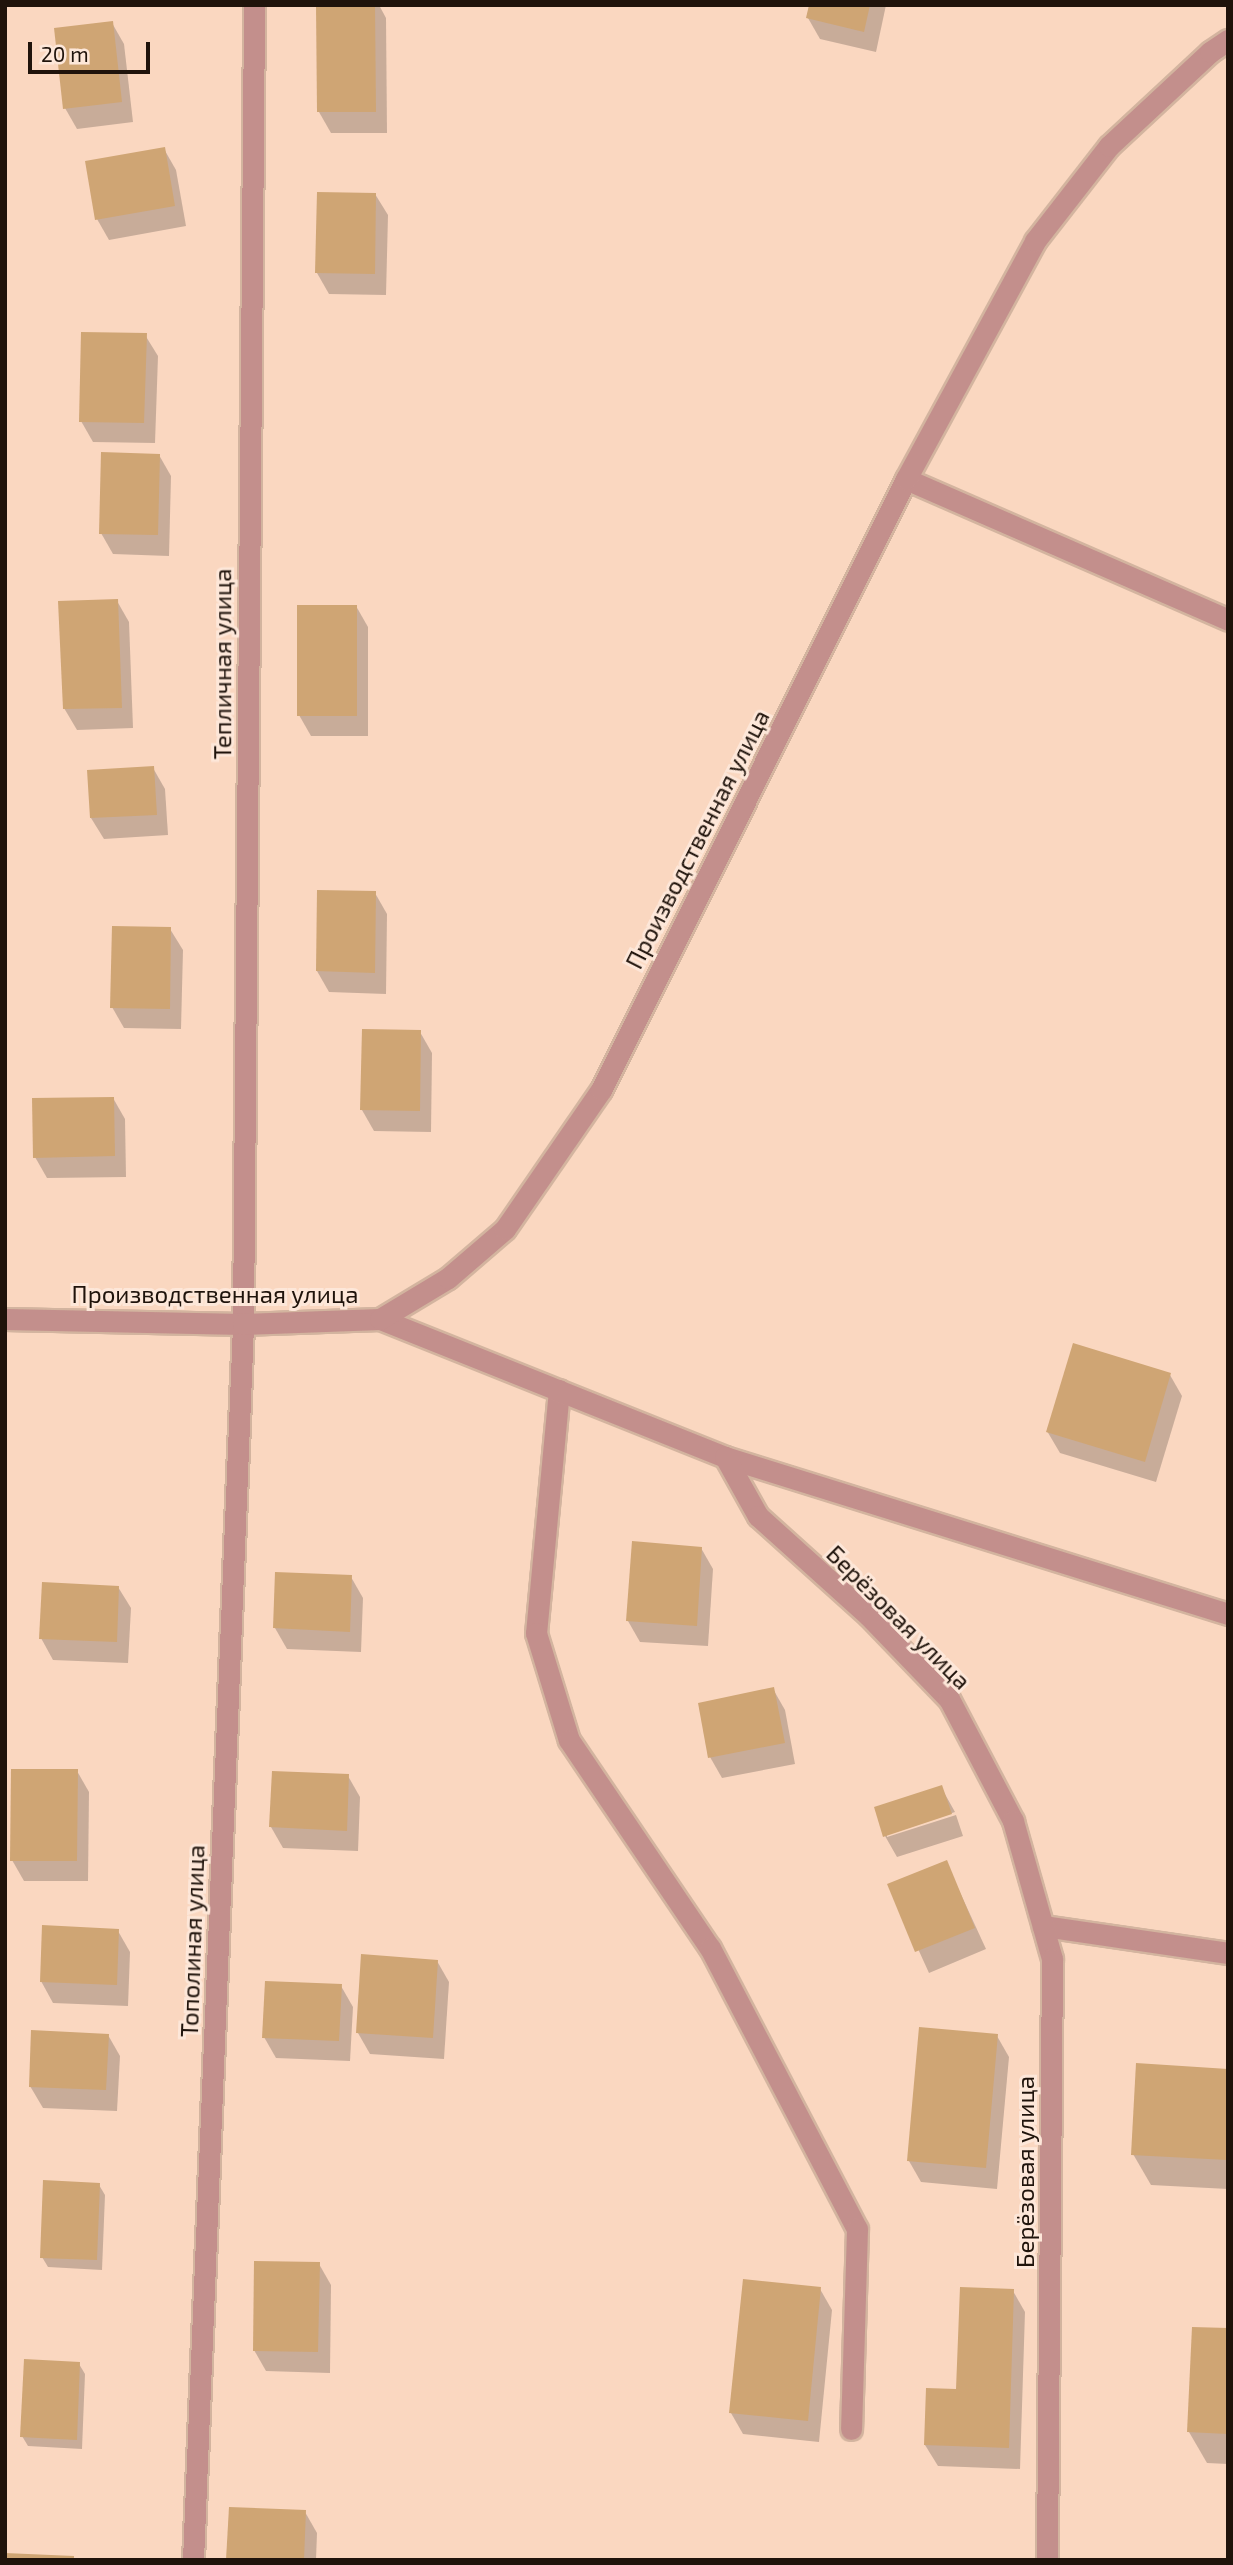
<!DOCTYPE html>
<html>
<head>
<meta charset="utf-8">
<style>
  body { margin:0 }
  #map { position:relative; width:1233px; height:2565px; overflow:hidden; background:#fad7c0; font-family:"Exo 2",sans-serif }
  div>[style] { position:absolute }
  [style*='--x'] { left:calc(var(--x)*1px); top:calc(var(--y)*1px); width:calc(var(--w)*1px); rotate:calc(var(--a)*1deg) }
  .shadow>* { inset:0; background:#0003 }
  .building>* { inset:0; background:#cfa574 }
  .roads { filter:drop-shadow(2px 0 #d3b49f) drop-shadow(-2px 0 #d3b49f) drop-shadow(0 2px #d3b49f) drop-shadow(0 -2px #d3b49f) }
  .service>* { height:21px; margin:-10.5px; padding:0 10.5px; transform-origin:10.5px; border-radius:10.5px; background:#c38f8c }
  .minor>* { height:21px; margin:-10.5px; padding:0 10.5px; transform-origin:10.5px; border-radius:10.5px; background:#c38f8c }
  .tertiary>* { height:21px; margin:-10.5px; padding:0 10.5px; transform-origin:10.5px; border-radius:10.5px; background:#c38f8c }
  span { translate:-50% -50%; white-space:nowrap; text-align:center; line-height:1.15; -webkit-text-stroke:6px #fde7d9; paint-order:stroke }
  .street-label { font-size:24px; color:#1f130b }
  .frame { position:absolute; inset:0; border:7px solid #1f130b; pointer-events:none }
  .scale { position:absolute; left:28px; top:42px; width:122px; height:32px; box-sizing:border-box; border:4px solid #1f130b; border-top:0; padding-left:9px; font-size:21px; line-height:24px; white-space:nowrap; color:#1f130b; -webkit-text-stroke:5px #fde7d9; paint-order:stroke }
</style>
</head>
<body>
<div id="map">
  <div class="shadow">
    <i style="clip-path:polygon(317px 5px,379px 5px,386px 18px,387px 133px,331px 133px,319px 112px)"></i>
    <i style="clip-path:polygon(811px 5px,886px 5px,876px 52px,820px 39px,808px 18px)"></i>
    <i style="clip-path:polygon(112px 23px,124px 44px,133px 122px,77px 129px,65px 108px)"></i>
    <i style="clip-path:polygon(164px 149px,176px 170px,186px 226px,109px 240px,97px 219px)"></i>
    <i style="clip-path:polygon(375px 194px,388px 215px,386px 295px,329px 294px,317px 273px)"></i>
    <i style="clip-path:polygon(145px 335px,158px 356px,155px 443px,93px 442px,81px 421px)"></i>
    <i style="clip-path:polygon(159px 455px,171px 476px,169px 556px,113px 554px,101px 533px)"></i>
    <i style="clip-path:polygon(117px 601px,129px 622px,133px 728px,77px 730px,64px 708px)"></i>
    <i style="clip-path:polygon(356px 606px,368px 627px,368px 736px,311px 736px,299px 715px)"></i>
    <i style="clip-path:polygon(153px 768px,165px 789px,168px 835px,104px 839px,91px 818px)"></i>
    <i style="clip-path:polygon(375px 893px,387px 914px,386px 994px,329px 992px,317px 971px)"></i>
    <i style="clip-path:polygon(170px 929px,183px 950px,181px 1029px,124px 1028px,112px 1007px)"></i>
    <i style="clip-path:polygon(420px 1032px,432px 1053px,431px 1132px,374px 1131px,362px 1110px)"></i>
    <i style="clip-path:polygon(113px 1098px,125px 1119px,126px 1177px,47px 1178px,35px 1157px)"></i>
    <i style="clip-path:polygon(1170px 1375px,1182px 1396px,1156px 1482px,1060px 1453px,1047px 1431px)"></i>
    <i style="clip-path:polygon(701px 1548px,713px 1569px,708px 1646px,640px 1642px,628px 1621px)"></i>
    <i style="clip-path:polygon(351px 1577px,363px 1598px,361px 1652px,287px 1649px,275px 1628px)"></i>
    <i style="clip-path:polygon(118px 1587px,131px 1608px,128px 1663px,53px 1660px,41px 1638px)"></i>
    <i style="clip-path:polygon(773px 1689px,785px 1710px,795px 1764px,722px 1778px,710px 1757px)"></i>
    <i style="clip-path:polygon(77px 1771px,89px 1792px,88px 1881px,24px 1881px,12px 1860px)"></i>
    <i style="clip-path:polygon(348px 1776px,360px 1797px,358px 1851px,283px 1848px,271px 1827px)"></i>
    <i style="clip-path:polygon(941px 1787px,955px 1812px,887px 1834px,887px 1837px,956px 1815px,963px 1836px,897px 1857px,885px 1836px,876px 1808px)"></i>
    <i style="clip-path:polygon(946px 1862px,986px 1949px,929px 1973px,889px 1885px)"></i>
    <i style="clip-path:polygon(118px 1931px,130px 1952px,128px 2006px,53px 2003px,41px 1981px)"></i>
    <i style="clip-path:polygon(437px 1961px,449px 1982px,444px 2059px,370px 2054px,358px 2033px)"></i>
    <i style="clip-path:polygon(341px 1986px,353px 2007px,350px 2061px,276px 2058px,264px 2037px)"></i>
    <i style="clip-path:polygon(108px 2035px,120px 2056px,117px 2111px,43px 2108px,30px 2086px)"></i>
    <i style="clip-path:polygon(997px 2036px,1009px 2057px,997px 2189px,921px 2182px,909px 2161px)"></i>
    <i style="clip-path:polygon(1228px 2070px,1228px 2189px,1151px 2185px,1133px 2154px)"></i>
    <i style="clip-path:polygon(99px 2185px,105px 2195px,102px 2270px,48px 2267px,42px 2257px)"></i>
    <i style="clip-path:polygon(319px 2264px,331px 2285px,330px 2373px,266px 2371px,254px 2350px)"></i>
    <i style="clip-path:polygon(820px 2289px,832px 2310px,819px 2442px,743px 2434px,731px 2413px)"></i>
    <i style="clip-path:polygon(1013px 2291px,1025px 2312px,1020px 2469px,938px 2466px,925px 2445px)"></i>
    <i style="clip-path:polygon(1228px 2330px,1228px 2464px,1207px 2463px,1189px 2432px)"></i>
    <i style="clip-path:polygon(79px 2364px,85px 2374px,82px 2449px,28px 2446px,22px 2436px)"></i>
    <i style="clip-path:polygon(305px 2512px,317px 2533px,316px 2560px,228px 2560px)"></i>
  </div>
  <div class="building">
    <i style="clip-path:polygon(316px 5px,375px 5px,376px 112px,317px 112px)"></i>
    <i style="clip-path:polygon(809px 5px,870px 5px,864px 32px,806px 18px)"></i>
    <i style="clip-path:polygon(113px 21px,122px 102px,63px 109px,54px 28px)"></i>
    <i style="clip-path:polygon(165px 147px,175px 206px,95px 220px,85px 161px)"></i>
    <i style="clip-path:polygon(317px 192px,376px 193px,375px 274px,315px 273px)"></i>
    <i style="clip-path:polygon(81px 332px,147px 333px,144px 423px,79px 422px)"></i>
    <i style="clip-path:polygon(101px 452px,160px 454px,158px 535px,99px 534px)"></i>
    <i style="clip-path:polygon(118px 599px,122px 708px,63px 709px,58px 601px)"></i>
    <i style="clip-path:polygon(297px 605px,357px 605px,357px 716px,297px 716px)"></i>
    <i style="clip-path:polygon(154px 766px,157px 815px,90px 818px,87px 770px)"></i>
    <i style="clip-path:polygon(317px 890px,376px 891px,375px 973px,316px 971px)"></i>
    <i style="clip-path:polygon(112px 926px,171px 927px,170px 1009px,110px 1008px)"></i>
    <i style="clip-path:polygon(362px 1029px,421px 1030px,420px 1111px,360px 1110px)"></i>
    <i style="clip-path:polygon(114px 1097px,115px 1156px,33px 1158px,32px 1098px)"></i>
    <i style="clip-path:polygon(1073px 1343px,1171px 1373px,1145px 1462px,1046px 1432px)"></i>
    <i style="clip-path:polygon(632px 1541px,702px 1547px,697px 1626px,626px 1621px)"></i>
    <i style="clip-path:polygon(275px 1572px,352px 1575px,350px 1632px,273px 1628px)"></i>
    <i style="clip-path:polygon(42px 1582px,119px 1586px,117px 1642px,39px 1639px)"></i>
    <i style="clip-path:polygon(774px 1687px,785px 1743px,708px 1758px,698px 1703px)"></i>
    <i style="clip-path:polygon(11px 1769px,78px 1769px,77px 1861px,10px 1861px)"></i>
    <i style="clip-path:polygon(272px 1771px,349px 1774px,347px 1831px,269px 1827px)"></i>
    <i style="clip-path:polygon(942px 1785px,952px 1814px,883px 1837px,874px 1807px)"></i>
    <i style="clip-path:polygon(947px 1860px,975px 1928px,915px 1952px,887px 1884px)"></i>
    <i style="clip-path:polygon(42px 1925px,119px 1929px,117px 1985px,40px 1982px)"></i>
    <i style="clip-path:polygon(361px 1954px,438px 1960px,433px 2038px,356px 2033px)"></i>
    <i style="clip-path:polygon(265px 1981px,342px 1984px,339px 2041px,262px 2038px)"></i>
    <i style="clip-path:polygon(919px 2027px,998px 2034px,986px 2168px,907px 2161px)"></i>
    <i style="clip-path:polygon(31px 2030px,109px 2034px,106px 2090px,29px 2087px)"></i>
    <i style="clip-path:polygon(1136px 2063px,1228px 2069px,1228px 2160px,1131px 2155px)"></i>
    <i style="clip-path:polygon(43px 2180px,100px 2183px,97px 2260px,40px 2258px)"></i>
    <i style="clip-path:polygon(254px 2261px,320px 2262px,318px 2352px,253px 2351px)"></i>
    <i style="clip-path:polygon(743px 2279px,821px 2287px,808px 2421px,729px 2413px)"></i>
    <i style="clip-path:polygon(960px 2287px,1014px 2289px,1009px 2448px,924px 2445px,926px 2388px,956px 2389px)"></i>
    <i style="clip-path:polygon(1192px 2327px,1228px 2328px,1228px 2434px,1187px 2432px)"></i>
    <i style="clip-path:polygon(24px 2359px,80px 2362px,77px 2440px,20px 2437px)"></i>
    <i style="clip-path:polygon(229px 2507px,306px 2510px,304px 2560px,226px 2560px)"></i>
    <i style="clip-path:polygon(5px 2553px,74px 2556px,74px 2560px,5px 2560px)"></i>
  </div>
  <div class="roads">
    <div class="service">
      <i style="--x:906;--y:479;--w:352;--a:23.6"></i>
      <i style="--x:559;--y:1390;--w:244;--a:95.4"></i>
      <i style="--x:536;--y:1633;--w:112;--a:72.9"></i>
      <i style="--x:569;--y:1740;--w:251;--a:55.9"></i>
      <i style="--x:710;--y:1948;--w:317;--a:62.4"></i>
      <i style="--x:857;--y:2229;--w:200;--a:91.7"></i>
      <i style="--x:1043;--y:1926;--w:187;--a:8.3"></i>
    </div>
    <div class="minor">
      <i style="--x:380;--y:1319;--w:372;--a:21.8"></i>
      <i style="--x:725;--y:1457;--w:527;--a:17.33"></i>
      <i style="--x:725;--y:1457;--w:68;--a:60.8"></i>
      <i style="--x:758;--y:1516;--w:149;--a:42"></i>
      <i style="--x:869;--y:1616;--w:115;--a:46.1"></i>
      <i style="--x:949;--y:1699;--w:138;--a:62.3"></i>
      <i style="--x:1013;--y:1821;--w:143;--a:74.2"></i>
      <i style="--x:1052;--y:1959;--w:601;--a:90.48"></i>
      <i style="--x:193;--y:2560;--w:1237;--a:-87.68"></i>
      <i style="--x:243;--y:1324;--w:1319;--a:-89.52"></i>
    </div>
    <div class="tertiary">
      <i style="--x:5;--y:1319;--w:238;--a:1.2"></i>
      <i style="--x:243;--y:1324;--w:137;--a:-2.1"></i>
      <i style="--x:380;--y:1319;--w:79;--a:-31.1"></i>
      <i style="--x:448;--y:1278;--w:75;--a:-40.7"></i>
      <i style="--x:505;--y:1229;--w:169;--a:-55.4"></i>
      <i style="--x:601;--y:1090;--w:683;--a:-63.47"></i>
      <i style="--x:906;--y:479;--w:271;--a:-61.5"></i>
      <i style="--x:1035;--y:241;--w:120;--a:-52.1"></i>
      <i style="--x:1109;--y:146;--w:138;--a:-42.9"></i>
      <i style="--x:1210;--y:52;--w:22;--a:-34"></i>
    </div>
  </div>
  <div class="street-label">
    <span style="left:222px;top:664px;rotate:-90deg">Тепличная улица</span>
    <span style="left:697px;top:839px;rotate:-63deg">Производственная улица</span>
    <span style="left:215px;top:1294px">Производственная улица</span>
    <span style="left:899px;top:1617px;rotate:45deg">Берёзовая улица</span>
    <span style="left:192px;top:1941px;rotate:-88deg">Тополиная улица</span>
    <span style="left:1025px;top:2172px;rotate:-90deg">Берёзовая улица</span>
  </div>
  <div class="frame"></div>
  <div class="scale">20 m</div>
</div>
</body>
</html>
